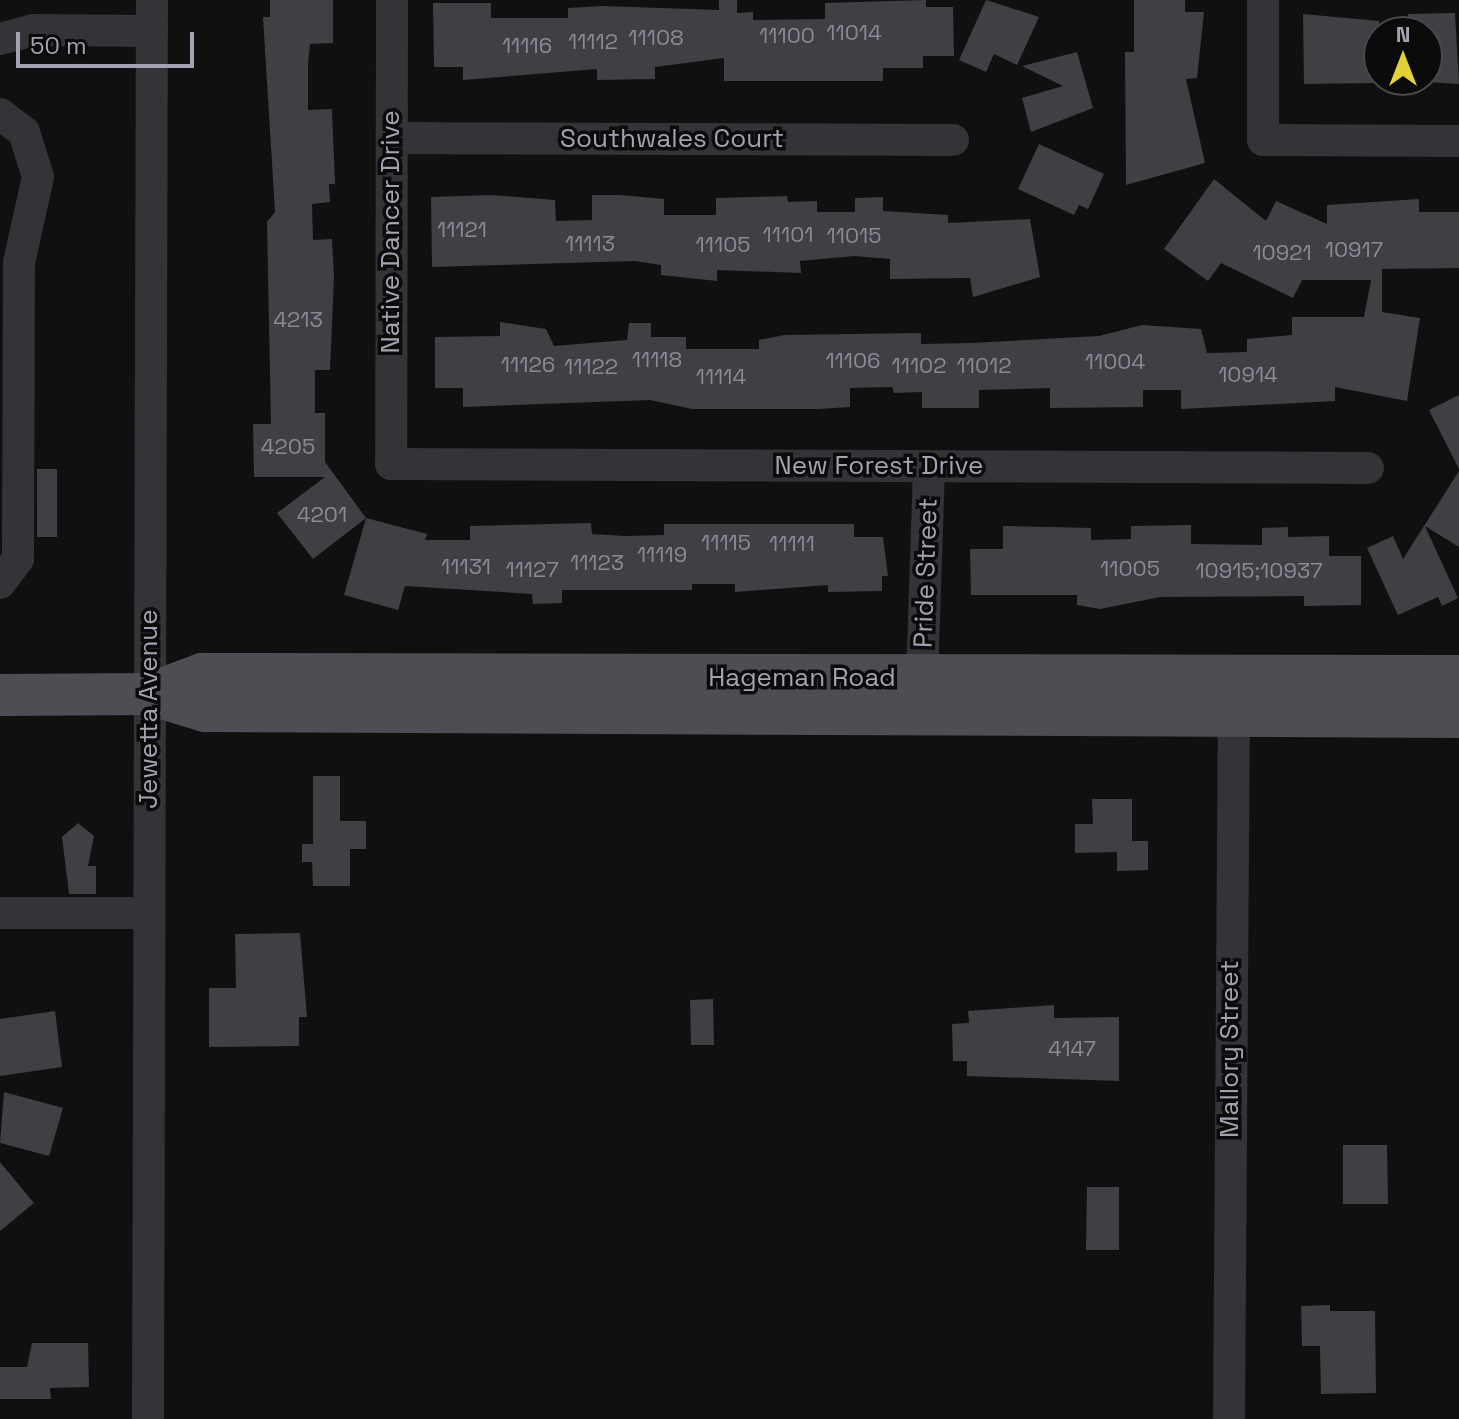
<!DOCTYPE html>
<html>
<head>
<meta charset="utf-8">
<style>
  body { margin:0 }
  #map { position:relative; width:1459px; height:1419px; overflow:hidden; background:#101011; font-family:"Space Grotesk",sans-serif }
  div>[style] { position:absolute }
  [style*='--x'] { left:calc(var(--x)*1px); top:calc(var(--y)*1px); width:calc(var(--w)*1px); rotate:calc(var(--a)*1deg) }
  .building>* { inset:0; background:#3f3f44 }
  .minor>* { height:32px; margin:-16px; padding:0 16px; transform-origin:16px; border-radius:16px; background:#333338 }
  .major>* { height:42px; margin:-21px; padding:0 21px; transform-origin:21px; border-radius:21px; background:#4e4d54 }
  span { translate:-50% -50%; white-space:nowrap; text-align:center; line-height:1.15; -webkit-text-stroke:7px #0b0b0c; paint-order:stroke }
  .number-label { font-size:22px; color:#898a96 }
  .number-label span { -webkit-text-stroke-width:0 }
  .street-label { font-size:26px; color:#a2a3b1 }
  .north { position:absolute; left:1363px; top:16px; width:80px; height:80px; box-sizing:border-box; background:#0b0b0c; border:2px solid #47484e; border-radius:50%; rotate:0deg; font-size:22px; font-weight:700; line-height:32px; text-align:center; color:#a2a3b1 }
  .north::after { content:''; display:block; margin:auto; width:28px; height:36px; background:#e2d237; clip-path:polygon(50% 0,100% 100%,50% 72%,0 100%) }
  .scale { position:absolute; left:16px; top:32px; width:178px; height:36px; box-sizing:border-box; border:4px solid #a2a3b1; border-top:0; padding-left:10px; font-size:24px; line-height:28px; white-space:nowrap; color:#a2a3b1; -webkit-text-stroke:6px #0b0b0c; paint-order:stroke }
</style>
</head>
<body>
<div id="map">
  <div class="building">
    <i style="clip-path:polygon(270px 0,333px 0,333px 43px,310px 44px,308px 64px,308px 110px,332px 109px,335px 184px,329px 184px,330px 202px,312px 204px,313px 240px,332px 239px,334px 277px,330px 370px,315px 370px,315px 413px,325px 413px,325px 462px,366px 518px,427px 534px,425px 540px,470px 540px,470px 526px,591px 523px,592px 534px,626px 536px,664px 535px,664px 524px,854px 524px,854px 537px,883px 537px,888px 576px,882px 576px,882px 591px,828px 592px,828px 585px,735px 592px,735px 584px,692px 584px,692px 590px,562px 590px,562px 603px,533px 604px,532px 594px,405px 586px,398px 610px,344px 595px,366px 518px,313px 559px,277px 513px,325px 477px,254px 477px,253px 424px,271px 424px,267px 222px,275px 212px,263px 17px,270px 17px)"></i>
    <i style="clip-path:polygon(719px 0,737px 0,737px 13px,753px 12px,753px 20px,825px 19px,825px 3px,926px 0,926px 7px,953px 7px,954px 56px,923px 56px,923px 68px,883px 68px,883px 81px,724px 81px,724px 58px,655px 67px,655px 79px,597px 80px,597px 69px,463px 80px,463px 67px,434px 67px,433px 3px,491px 3px,491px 18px,568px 18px,568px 8px,603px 6px,719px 10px)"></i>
    <i style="clip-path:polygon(986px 0,1039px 17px,1017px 65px,994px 54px,986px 72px,959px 60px)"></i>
    <i style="clip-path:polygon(1134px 0,1185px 0,1185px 12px,1204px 12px,1197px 78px,1186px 79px,1205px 163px,1126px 185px,1125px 52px,1134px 52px)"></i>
    <i style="clip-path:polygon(1455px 13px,1459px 84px,1427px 82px,1427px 32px,1408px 32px,1408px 14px)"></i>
    <i style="clip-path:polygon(1303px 14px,1379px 21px,1379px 83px,1304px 84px)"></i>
    <i style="clip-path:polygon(1077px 52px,1093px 108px,1031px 132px,1022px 98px,1063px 86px,1022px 66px)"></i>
    <i style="clip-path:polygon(1039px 144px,1104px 174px,1088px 209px,1079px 205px,1074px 215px,1018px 189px)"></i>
    <i style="clip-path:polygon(1214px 179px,1266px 221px,1276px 201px,1327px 224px,1327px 205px,1419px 199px,1419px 212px,1459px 212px,1459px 268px,1382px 269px,1382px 312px,1420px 318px,1407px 401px,1335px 387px,1335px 401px,1181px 409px,1181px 390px,1143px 390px,1143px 407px,1050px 408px,1050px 388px,979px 390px,979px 408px,922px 408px,922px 392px,894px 393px,892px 387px,850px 388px,850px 407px,819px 409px,692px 409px,650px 400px,463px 407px,463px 388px,435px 388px,435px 337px,500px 336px,500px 322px,546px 329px,554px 346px,627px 340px,629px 323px,651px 323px,651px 337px,686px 337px,686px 349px,759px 349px,759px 340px,784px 335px,921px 333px,921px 344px,972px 343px,1099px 336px,1142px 325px,1201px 329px,1207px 353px,1247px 352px,1247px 339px,1292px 335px,1292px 317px,1364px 317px,1371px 280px,1302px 280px,1293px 298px,1221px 263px,1208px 281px,1164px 249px)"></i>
    <i style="clip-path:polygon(491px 195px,555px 200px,556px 221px,592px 220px,592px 195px,620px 195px,664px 199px,664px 215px,716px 215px,716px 198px,787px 196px,788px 202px,817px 201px,817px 212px,855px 212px,855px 198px,883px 197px,883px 211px,948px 215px,948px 223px,1030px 219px,1040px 277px,973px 297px,970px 278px,890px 279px,890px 259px,854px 256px,800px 261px,801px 273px,717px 270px,717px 281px,661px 275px,661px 265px,635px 261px,432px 267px,431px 197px)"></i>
    <i style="clip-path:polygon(1459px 395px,1459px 469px,1429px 410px)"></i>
    <i style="clip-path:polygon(37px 469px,57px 469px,57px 537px,37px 537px)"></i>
    <i style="clip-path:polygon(1459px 471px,1459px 547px,1425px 526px,1458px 598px,1442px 606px,1438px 597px,1398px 615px,1367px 548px,1393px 536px,1403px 559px)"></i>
    <i style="clip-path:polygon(1191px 525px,1191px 544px,1262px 545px,1262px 528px,1288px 527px,1288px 537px,1329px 536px,1329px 556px,1361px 556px,1361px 605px,1304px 606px,1304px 596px,1160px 597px,1100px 609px,1077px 605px,1077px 595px,971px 595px,970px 549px,1003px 549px,1003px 526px,1091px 528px,1091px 540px,1131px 539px,1131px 526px)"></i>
    <i style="clip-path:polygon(313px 776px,340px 776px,340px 821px,366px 821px,366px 849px,350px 849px,350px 886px,313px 886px,312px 862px,302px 862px,302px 844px,313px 844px)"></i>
    <i style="clip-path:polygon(1092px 799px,1132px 799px,1132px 841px,1148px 841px,1148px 870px,1117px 871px,1117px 852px,1075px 853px,1075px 824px,1093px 824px)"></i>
    <i style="clip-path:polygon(78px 823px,94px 836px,88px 866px,96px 866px,96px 894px,69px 894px,62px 837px)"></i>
    <i style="clip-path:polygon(300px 933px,307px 1017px,299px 1017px,299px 1046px,209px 1047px,209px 988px,236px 988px,235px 934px)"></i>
    <i style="clip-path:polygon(713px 999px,714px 1045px,691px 1045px,690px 1000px)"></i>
    <i style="clip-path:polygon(1054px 1005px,1054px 1018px,1119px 1017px,1119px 1081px,967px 1076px,967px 1061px,953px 1061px,952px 1024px,969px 1023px,968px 1011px)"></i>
    <i style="clip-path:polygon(55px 1011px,62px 1067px,0 1076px,0 1019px)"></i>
    <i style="clip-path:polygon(4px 1092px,63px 1108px,49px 1156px,0 1143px)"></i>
    <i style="clip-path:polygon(1343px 1145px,1387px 1145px,1388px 1204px,1343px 1204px)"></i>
    <i style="clip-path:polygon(0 1162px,34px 1203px,0 1231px)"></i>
    <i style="clip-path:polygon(1087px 1187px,1119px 1187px,1119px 1250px,1086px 1250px)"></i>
    <i style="clip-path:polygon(1330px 1305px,1330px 1311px,1375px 1311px,1376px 1393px,1321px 1394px,1320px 1346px,1302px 1346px,1301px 1306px)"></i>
    <i style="clip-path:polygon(32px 1343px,88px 1343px,89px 1387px,50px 1388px,51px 1399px,0 1399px,0 1367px,27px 1367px)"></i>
  </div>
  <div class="minor">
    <i style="--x:392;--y:0;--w:464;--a:90.1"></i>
    <i style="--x:391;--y:464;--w:977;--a:0.23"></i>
    <i style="--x:1263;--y:0;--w:140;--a:90"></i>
    <i style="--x:1263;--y:140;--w:196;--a:0.3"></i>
    <i style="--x:0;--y:39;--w:35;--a:-15"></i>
    <i style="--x:34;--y:30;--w:118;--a:0.5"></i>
    <i style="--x:0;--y:114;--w:30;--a:37"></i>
    <i style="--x:24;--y:132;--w:47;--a:72.7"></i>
    <i style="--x:38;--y:177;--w:88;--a:102.5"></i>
    <i style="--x:19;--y:263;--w:296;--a:90.2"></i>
    <i style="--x:18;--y:559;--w:30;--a:127"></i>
    <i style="--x:392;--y:138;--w:561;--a:0.2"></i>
    <i style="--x:922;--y:679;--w:213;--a:-88.1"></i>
    <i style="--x:0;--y:913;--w:148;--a:0"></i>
    <i style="--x:148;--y:1419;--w:1419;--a:-89.84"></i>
    <i style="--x:1229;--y:1419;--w:725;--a:-89.6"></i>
  </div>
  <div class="major">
    <i style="--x:149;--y:694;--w:57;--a:-20.7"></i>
    <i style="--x:202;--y:674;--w:1257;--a:0.09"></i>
    <i style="--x:0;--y:695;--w:149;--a:-0.4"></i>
    <i style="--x:149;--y:694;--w:59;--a:16.9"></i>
    <i style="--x:205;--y:711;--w:1254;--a:0.27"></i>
  </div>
  <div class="number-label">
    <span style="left:854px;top:33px">11014</span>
    <span style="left:787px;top:36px">11100</span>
    <span style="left:656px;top:38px">11108</span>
    <span style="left:593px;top:42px">11112</span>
    <span style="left:527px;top:46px">11116</span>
    <span style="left:462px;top:230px">11121</span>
    <span style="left:788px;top:235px">11101</span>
    <span style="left:854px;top:236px">11015</span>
    <span style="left:590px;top:244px">11113</span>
    <span style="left:723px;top:245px">11105</span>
    <span style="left:1354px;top:250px">10917</span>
    <span style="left:1282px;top:253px">10921</span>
    <span style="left:298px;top:320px">4213</span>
    <span style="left:657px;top:360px">11118</span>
    <span style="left:853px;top:361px">11106</span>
    <span style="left:1115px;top:362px">11004</span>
    <span style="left:528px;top:365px">11126</span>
    <span style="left:919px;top:366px">11102</span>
    <span style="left:984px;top:366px">11012</span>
    <span style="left:591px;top:367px">11122</span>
    <span style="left:1248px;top:375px">10914</span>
    <span style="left:721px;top:377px">11114</span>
    <span style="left:288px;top:447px">4205</span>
    <span style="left:322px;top:515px">4201</span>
    <span style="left:726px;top:543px">11115</span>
    <span style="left:792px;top:544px">11111</span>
    <span style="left:662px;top:555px">11119</span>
    <span style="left:597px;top:563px">11123</span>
    <span style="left:466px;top:567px">11131</span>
    <span style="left:1130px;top:569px">11005</span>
    <span style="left:532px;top:570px">11127</span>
    <span style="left:1259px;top:571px">10915;10937</span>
    <span style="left:1072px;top:1049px">4147</span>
  </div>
  <div class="street-label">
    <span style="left:672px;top:139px">Southwales Court</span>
    <span style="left:391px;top:232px;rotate:-90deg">Native Dancer Drive</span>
    <span style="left:879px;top:466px">New Forest Drive</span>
    <span style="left:926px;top:573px;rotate:-88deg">Pride Street</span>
    <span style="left:802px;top:678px">Hageman Road</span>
    <span style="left:149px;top:709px;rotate:-90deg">Jewetta Avenue</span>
    <span style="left:1230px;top:1049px;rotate:-90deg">Mallory Street</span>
  </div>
  <div class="north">N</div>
  <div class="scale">50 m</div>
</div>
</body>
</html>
